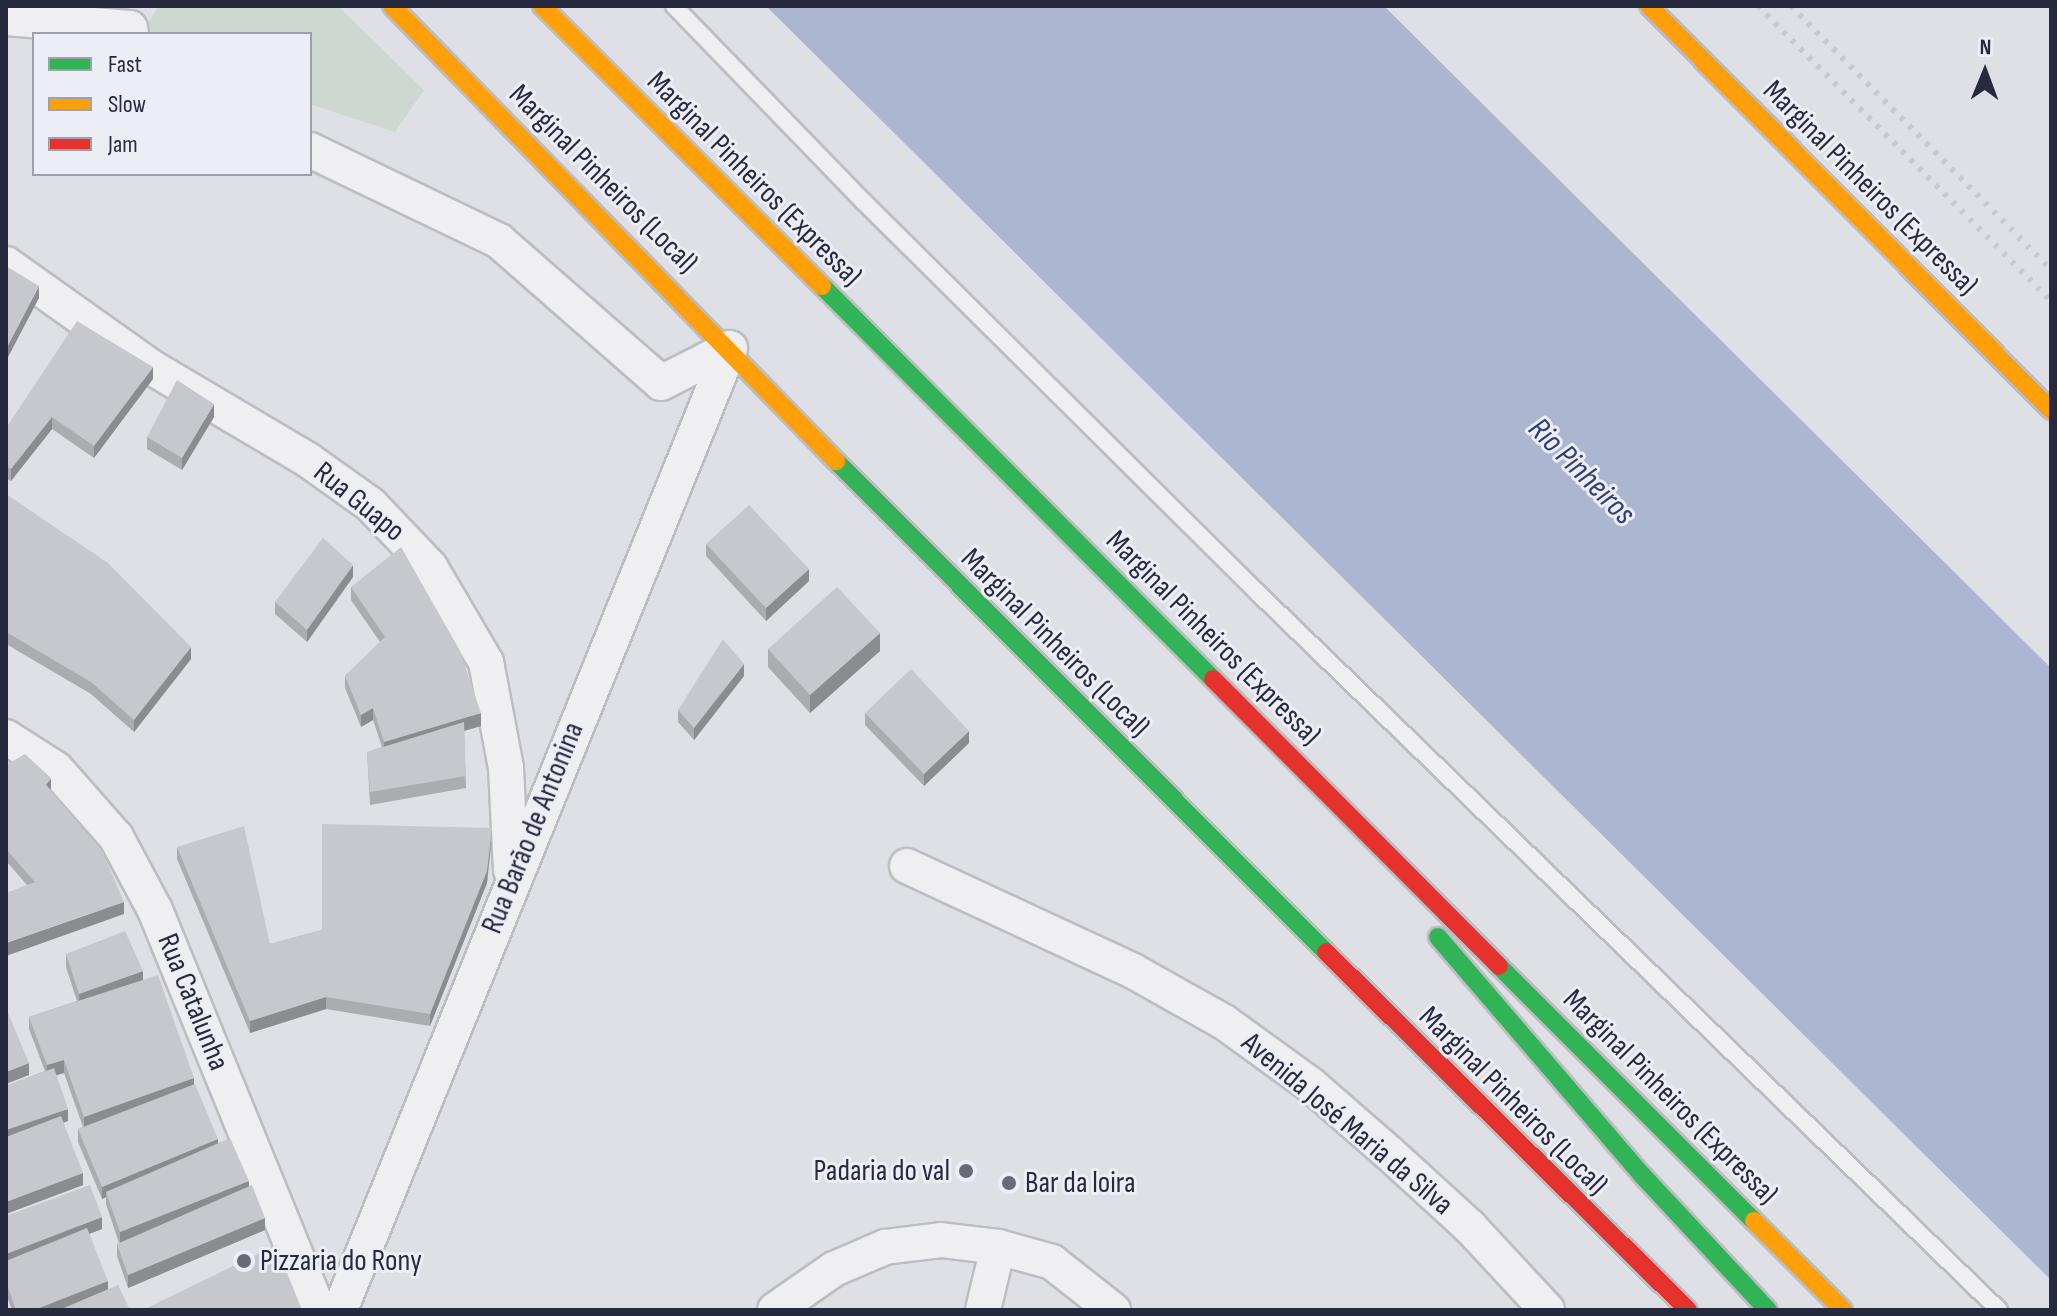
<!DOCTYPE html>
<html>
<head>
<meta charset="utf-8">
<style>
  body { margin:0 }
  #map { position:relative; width:2057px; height:1316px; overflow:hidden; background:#dfe0e5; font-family:"Sofia Sans Condensed",sans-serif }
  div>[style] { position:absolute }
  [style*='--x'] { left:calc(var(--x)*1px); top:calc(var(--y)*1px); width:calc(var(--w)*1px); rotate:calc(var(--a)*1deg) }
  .green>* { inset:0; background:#cdd8d0 }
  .water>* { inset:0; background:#adb6d1 }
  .roads { filter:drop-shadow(2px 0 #bcbdc2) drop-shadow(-2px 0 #bcbdc2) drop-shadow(0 2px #bcbdc2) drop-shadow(0 -2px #bcbdc2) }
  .lane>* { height:16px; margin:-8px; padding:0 8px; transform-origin:8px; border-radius:8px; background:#efeff2 }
  .street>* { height:34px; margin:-17px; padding:0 17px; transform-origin:17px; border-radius:17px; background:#efeff2 }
  .fast>* { height:18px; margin:-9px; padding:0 9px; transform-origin:9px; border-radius:9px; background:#30b455 }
  .slow>* { height:18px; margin:-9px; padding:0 9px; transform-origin:9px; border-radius:9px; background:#ff9f0a }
  .jam>* { height:18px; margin:-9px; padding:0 9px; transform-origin:9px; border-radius:9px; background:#e5322d }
  .rail>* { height:6px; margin-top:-3px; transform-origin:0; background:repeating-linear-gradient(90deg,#c9c9cd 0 4px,transparent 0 12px) }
  .wall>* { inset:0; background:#abacb0 }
  .shaded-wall>* { inset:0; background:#8b8c90 }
  .building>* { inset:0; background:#c7c8cd }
  .dots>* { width:22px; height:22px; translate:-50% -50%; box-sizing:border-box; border:4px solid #edeef5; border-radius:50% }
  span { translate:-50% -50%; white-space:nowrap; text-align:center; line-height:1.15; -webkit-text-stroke:6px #edeef5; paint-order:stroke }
  .street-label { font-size:30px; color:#272a3e }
  .poi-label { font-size:30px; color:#272a3e }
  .right { translate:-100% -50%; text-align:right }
  .left { translate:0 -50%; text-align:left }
  .water-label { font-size:32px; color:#303e73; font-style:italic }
  .frame { position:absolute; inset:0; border:8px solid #272a3e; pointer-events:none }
  .legend { position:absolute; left:32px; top:32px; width:280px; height:144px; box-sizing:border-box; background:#edeef5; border:2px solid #9ea0ac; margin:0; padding:10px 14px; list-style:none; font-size:24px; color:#272a3e }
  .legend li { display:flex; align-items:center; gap:16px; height:40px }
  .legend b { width:40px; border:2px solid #9ea0ac }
  .north { position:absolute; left:1945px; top:32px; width:80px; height:80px; -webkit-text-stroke:6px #edeef5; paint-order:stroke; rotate:1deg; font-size:22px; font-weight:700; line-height:32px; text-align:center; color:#272a3e }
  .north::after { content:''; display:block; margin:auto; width:28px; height:36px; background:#272a3e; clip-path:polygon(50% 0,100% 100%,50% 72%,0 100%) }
</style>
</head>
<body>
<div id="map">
  <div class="green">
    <i style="clip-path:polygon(159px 6px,338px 6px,424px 90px,395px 132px,310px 104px,310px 34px,141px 34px)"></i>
  </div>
  <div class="water">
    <i style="clip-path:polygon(766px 6px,1384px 6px,2051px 668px,2051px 1280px)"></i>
  </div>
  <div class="roads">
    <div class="lane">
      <i style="--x:674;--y:6;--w:272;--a:45.9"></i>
      <i style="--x:863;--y:201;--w:556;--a:44.78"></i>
      <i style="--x:1258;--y:593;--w:1031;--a:44.06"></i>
    </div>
    <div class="street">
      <i style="--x:6;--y:18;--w:124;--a:4.6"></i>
      <i style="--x:130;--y:28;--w:6;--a:81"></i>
      <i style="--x:310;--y:150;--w:210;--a:25.7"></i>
      <i style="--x:499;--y:241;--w:215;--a:41.2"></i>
      <i style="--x:661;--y:383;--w:77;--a:-26.9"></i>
      <i style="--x:6;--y:264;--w:178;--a:35.4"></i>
      <i style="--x:151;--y:367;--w:182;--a:30.6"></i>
      <i style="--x:308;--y:460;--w:77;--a:35.5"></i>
      <i style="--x:371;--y:505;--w:86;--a:46.4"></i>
      <i style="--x:430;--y:567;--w:110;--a:59.5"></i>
      <i style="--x:486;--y:662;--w:108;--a:79.3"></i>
      <i style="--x:506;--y:768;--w:102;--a:87.2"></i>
      <i style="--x:6;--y:737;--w:59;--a:32.6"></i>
      <i style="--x:56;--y:769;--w:91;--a:48.6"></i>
      <i style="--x:116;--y:837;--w:83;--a:61.9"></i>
      <i style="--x:155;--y:910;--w:432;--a:67.8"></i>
      <i style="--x:907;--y:866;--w:249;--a:24.9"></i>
      <i style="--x:1133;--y:971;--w:104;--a:29.3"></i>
      <i style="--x:1224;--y:1022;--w:107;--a:35.9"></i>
      <i style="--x:1311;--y:1085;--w:103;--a:41.1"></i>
      <i style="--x:1389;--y:1153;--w:110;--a:42.4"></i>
      <i style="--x:1470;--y:1227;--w:113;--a:47.1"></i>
      <i style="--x:340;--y:1310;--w:1038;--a:-67.93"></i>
      <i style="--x:775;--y:1310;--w:72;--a:-34.8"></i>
      <i style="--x:834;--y:1269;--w:56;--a:-23.3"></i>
      <i style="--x:885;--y:1247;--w:56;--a:-7.1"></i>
      <i style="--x:941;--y:1240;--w:57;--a:7"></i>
      <i style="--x:998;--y:1247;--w:56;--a:15.5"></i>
      <i style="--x:1052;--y:1262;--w:78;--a:38.2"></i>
      <i style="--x:983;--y:1310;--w:65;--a:-76.6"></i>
    </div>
    <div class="fast">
      <i style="--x:822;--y:286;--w:554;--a:45.15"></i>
      <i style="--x:836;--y:461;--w:694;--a:45.06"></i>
      <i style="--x:1438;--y:937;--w:313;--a:49.4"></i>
      <i style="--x:1642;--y:1175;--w:185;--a:47"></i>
      <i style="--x:1499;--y:966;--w:361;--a:45"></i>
    </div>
    <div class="slow">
      <i style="--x:392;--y:6;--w:636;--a:45.7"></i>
      <i style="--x:542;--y:6;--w:396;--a:45"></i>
      <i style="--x:1649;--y:6;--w:570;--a:45.14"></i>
      <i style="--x:1754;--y:1221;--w:126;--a:45"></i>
    </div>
    <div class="jam">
      <i style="--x:1213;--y:679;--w:405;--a:45.1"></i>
      <i style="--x:1326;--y:952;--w:509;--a:44.68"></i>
    </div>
  </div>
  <div class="rail">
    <i style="--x:1758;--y:6;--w:416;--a:45.2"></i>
    <i style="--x:1791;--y:6;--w:371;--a:45.4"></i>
  </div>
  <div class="wall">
    <i style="clip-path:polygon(153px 379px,94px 458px,52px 429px,11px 481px,6px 478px,6px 428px)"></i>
    <i style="clip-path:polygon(214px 417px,182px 470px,147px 449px,147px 437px)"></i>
    <i style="clip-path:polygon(6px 494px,191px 659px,134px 732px,91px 694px,6px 644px)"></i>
    <i style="clip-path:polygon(706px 544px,809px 581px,766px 621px,706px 556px)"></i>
    <i style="clip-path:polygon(353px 577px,307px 642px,275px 614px,275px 602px)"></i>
    <i style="clip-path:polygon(351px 587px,481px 726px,464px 731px,466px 788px,370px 805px,367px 752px,382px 747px,373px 720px,361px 727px,345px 688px,345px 676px,380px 642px,351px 600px)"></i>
    <i style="clip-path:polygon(768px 649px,880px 651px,810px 713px,768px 667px)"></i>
    <i style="clip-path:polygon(744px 676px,694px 740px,678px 722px,678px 710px)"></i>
    <i style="clip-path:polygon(865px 713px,969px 743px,924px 786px,865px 725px)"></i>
    <i style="clip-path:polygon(6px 765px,50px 790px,124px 914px,27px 885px,6px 861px)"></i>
    <i style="clip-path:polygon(492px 841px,487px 883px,430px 1026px,326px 1009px,250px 1033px,177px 859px,177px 847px,270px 944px,322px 930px)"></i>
    <i style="clip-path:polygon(66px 954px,143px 980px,194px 1085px,218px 1143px,249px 1187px,265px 1230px,128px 1288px,117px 1256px,117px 1244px,119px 1243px,106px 1204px,106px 1197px,102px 1199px,78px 1142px,78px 1129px,83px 1127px,64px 1073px,56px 1075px,68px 1121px,63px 1122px,83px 1185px,6px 1214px,6px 1086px,45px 1071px,29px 1029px,29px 1017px,77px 1001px,66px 967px)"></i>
    <i style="clip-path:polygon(6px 1216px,102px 1229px,89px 1234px,108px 1289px,130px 1310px,12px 1310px,6px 1294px)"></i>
  </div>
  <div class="shaded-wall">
    <i style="clip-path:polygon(39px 286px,39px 298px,6px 361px,6px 349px)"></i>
    <i style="clip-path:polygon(153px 367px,153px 379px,94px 458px,94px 446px)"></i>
    <i style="clip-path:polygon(214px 404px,214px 417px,182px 470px,182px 458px)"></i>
    <i style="clip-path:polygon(52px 417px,52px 429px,11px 481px,11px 469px)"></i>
    <i style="clip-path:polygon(353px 565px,353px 577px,307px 642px,307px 630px)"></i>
    <i style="clip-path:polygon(809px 569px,809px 581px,766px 621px,766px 608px)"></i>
    <i style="clip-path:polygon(880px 633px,880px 651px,810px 713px,810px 695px)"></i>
    <i style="clip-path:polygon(191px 647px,191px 659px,134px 732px,134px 720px)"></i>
    <i style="clip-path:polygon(744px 664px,744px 676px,694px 740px,694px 728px)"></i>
    <i style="clip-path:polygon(373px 708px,373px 720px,361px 727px,361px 715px)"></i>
    <i style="clip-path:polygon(481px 713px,481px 726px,384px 754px,384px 742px)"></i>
    <i style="clip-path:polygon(969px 731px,969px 743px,924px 786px,924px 774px)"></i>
    <i style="clip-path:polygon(51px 778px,51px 790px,46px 785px)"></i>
    <i style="clip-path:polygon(492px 828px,487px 883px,430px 1026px,430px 1014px)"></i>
    <i style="clip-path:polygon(124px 902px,124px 914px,6px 956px,6px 943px)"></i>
    <i style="clip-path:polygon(143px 971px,143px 983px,79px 1006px,79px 994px)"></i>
    <i style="clip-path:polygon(326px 997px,326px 1009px,250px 1033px,250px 1021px)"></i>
    <i style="clip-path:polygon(64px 1060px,64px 1073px,47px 1078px,47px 1065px)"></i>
    <i style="clip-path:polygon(29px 1063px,29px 1075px,6px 1084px,6px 1072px)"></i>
    <i style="clip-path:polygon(194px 1078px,194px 1090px,84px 1130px,84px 1117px)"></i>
    <i style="clip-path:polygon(68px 1109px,68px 1121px,6px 1143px,6px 1130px)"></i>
    <i style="clip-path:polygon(218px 1139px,218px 1151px,106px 1192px,106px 1197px,102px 1199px,102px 1187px)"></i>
    <i style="clip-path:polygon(83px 1173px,83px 1185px,6px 1214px,6px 1202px)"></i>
    <i style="clip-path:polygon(249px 1181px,249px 1193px,120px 1244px,120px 1232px)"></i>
    <i style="clip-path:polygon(102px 1217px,102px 1229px,6px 1266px,6px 1254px)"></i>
    <i style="clip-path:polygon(265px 1218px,265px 1230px,128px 1288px,128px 1275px)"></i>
    <i style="clip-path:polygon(108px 1281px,108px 1293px,65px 1310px,34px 1310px)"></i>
  </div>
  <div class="building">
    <i style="clip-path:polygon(6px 266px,39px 286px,6px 349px)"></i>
    <i style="clip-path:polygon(77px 321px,153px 367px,94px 446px,52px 417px,11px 469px,6px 466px,6px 428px)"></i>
    <i style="clip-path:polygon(177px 380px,214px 404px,182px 458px,147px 437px)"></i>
    <i style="clip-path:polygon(6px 494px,108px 563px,191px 647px,134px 720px,91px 682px,6px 632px)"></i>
    <i style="clip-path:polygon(749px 505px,809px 569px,766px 608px,706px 544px)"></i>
    <i style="clip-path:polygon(323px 538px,353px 565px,307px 630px,275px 602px)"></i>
    <i style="clip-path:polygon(401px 547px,459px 649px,481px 713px,384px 742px,373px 708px,361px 715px,345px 676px,385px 637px,351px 587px)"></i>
    <i style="clip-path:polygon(837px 587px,880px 633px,810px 695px,768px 649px)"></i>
    <i style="clip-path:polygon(723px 639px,744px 664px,694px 728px,678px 710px)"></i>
    <i style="clip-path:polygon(911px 669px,969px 731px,924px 774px,865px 713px)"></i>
    <i style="clip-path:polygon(464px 722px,466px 776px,370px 792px,367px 752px)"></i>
    <i style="clip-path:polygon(25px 754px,51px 778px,46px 785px,103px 853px,124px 902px,6px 943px,6px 893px,35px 882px,6px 849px,6px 765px)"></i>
    <i style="clip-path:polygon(322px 824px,492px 828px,487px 871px,430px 1014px,326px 997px,250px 1021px,177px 847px,244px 826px,270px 944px,322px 930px)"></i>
    <i style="clip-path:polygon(125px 931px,143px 971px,79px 994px,66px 954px)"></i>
    <i style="clip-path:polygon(158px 975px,194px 1078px,84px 1117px,64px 1060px,47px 1065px,29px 1017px)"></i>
    <i style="clip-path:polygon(6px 1008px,29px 1063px,6px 1072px)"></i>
    <i style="clip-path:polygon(54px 1068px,68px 1109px,6px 1130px,6px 1086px)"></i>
    <i style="clip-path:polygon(195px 1084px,218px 1139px,102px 1187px,78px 1129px)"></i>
    <i style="clip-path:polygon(61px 1116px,83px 1173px,6px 1202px,6px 1137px)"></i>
    <i style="clip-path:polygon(230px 1138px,249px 1181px,120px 1232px,106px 1192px)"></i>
    <i style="clip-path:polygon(90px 1185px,102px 1217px,6px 1254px,6px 1216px)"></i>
    <i style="clip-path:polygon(252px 1185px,265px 1218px,128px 1275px,117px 1244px)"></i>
    <i style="clip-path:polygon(87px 1228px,108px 1281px,34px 1310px,16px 1310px,6px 1282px,6px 1261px)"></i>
    <i style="clip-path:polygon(276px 1245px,302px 1310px,146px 1310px,145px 1309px)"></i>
    <i style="clip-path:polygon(118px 1285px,130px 1310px,59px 1310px)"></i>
  </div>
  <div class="dots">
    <i style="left:966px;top:1171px;background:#676a78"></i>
    <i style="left:1009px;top:1183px;background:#676a78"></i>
    <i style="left:244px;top:1261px;background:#676a78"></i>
  </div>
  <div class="street-label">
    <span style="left:603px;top:179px;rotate:45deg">Marginal Pinheiros (Local)</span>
    <span style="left:754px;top:179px;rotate:45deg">Marginal Pinheiros (Expressa)</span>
    <span style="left:1870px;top:188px;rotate:45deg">Marginal Pinheiros (Expressa)</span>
    <span style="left:359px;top:502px;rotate:39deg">Rua Guapo</span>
    <span style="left:1213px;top:638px;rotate:45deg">Marginal Pinheiros (Expressa)</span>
    <span style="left:1055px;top:643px;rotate:45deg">Marginal Pinheiros (Local)</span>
    <span style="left:533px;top:828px;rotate:-68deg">Rua Barão de Antonina</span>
    <span style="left:193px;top:1002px;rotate:68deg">Rua Catalunha</span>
    <span style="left:1670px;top:1097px;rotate:45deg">Marginal Pinheiros (Expressa)</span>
    <span style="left:1513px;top:1101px;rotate:45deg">Marginal Pinheiros (Local)</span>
    <span style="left:1347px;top:1124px;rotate:40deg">Avenida José Maria da Silva</span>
  </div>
  <div class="poi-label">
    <span class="right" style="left:950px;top:1171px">Padaria do val</span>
    <span class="left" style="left:1025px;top:1183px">Bar da loira</span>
    <span class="left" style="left:260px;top:1261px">Pizzaria do Rony</span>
  </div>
  <div class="water-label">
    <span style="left:1581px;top:472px;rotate:45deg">Rio Pinheiros</span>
  </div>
  <div class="frame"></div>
  <ul class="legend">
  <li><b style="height:10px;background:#30b455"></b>Fast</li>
  <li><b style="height:10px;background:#ff9f0a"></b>Slow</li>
  <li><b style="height:10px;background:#e5322d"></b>Jam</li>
  </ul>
  <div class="north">N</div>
</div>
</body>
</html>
